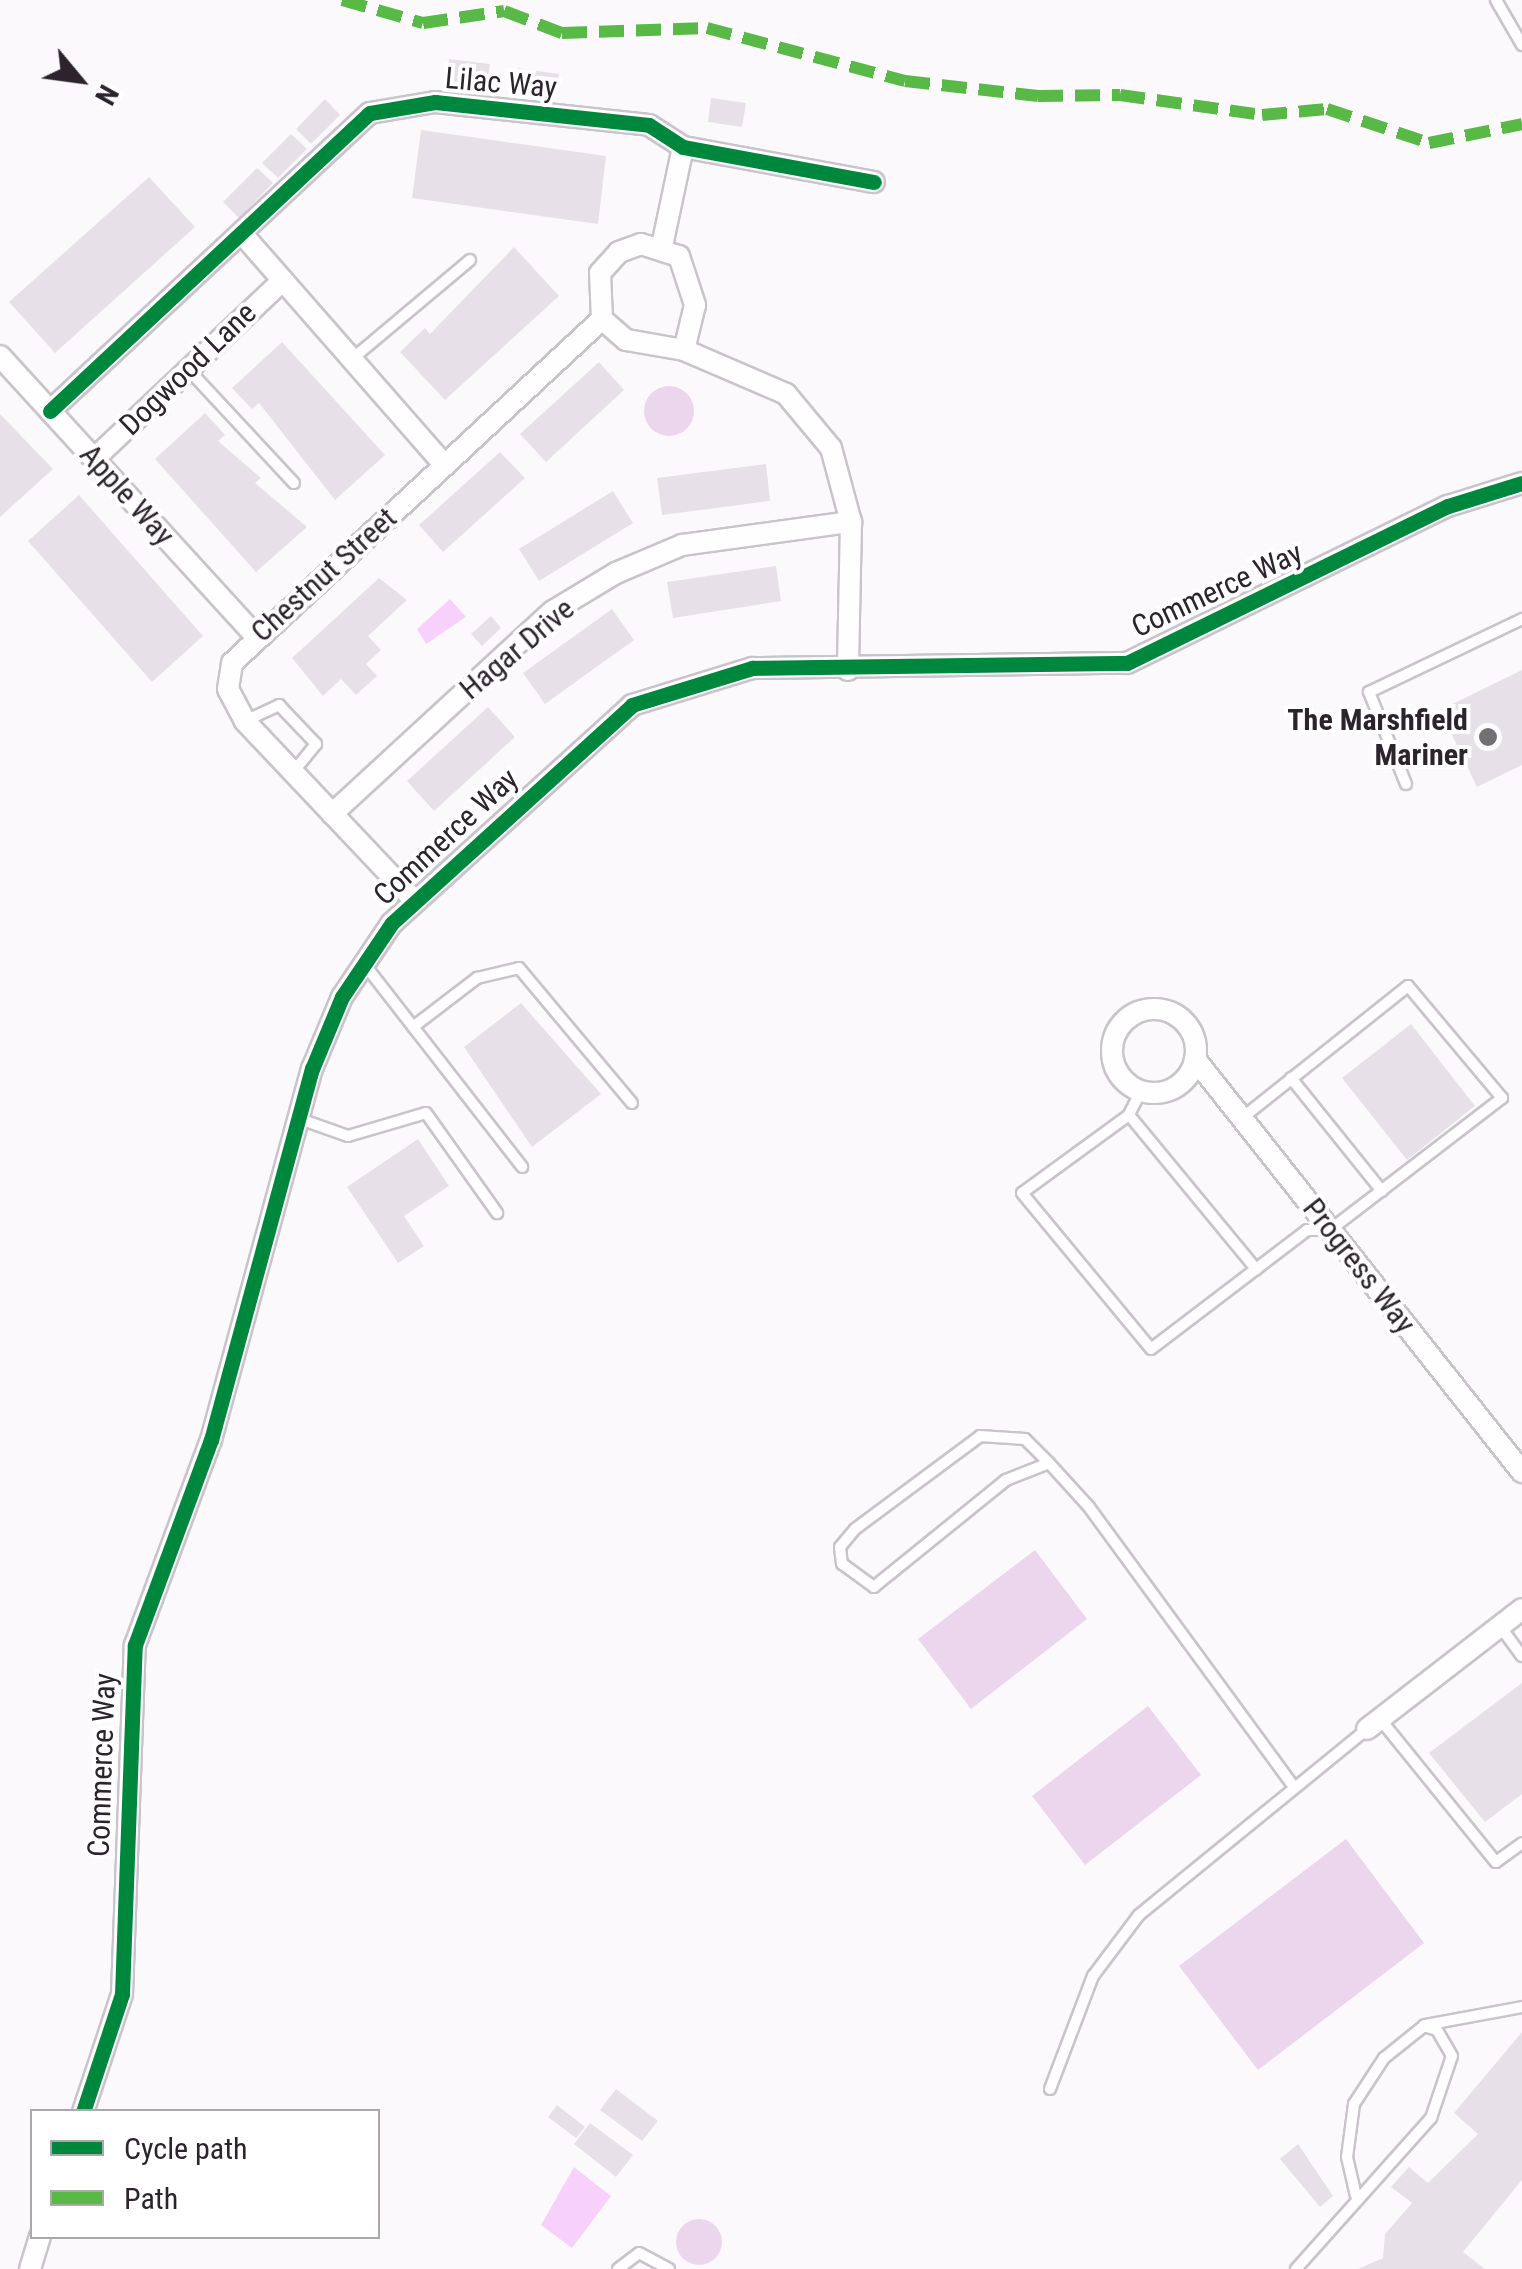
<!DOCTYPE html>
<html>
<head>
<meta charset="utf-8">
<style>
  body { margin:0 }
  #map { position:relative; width:1522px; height:2269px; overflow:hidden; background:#fcf9fc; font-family:"Roboto Condensed",sans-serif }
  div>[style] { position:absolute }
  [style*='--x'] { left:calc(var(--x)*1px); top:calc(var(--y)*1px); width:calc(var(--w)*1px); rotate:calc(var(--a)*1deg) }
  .green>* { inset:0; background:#ecd6ee }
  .round { border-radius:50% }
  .water>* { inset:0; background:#f8d0fc }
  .building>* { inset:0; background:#e8e0e9 }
  .roads { filter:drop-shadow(2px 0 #c9c4ca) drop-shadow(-2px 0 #c9c4ca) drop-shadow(0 2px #c9c4ca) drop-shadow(0 -2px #c9c4ca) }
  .service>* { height:10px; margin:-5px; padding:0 5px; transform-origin:5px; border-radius:5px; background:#fffeff }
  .minor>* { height:20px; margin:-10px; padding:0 10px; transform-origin:10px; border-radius:10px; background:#fffeff }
  .minor>.ring { margin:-10px; padding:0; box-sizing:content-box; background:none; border:20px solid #fffeff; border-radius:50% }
  .quiet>* { height:12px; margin-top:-6px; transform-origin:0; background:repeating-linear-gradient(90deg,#58b947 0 25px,transparent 0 37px) }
  .cycleway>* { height:15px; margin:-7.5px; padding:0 7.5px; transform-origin:7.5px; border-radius:7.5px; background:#00873e }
  .dots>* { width:28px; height:28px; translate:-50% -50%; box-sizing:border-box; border:5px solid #fff; border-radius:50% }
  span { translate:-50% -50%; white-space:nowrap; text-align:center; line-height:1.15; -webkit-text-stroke:8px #fff; paint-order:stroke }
  .street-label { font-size:30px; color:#2c232d }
  .poi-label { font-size:30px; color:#2c232d; font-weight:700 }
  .right { translate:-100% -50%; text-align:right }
  .legend { position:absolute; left:30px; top:2109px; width:350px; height:130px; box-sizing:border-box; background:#fff; border:2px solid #aba7ab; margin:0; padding:12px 18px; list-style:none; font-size:30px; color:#2c232d }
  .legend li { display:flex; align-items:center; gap:20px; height:50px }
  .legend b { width:50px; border:2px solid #aba7ab }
  .north { position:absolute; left:30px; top:30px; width:100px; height:100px; -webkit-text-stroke:8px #fff; paint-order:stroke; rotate:119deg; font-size:28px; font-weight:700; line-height:40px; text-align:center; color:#2c232d }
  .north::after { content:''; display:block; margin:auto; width:35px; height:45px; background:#2c232d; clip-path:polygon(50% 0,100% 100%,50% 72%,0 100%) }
</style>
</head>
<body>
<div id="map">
  <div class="green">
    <i class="round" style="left:644px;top:386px;width:50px;height:50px"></i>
    <i style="clip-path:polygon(1035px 1550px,1087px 1619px,971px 1709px,918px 1639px)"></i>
    <i style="clip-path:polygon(1148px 1706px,1201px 1775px,1085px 1865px,1032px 1796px)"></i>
    <i style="clip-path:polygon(1346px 1839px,1424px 1943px,1258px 2070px,1179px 1966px)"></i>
    <i class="round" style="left:676px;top:2219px;width:46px;height:46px"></i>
  </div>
  <div class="water">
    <i style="clip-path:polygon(450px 599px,466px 617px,426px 644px,417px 629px)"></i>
    <i style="clip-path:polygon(574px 2167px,611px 2196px,572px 2248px,541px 2225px)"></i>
  </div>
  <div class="building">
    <i style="clip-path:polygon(449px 59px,490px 64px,487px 86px,446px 80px)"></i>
    <i style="clip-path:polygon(517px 68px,559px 74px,556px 95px,514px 89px)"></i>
    <i style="clip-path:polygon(711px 98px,746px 103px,742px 127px,708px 122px)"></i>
    <i style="clip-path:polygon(325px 99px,340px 115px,311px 144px,296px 129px)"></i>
    <i style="clip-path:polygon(421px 130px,606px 156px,598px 224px,412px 198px)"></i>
    <i style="clip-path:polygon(291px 134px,307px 149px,278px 178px,262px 163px)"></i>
    <i style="clip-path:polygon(257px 168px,273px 183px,239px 218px,223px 202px)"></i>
    <i style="clip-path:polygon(149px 177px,195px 227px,55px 353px,9px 302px)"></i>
    <i style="clip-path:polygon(514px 247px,559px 296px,445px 400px,400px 352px,425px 328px,430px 334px)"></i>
    <i style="clip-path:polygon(282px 342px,385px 455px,335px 500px,259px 403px,252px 409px,232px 388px)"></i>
    <i style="clip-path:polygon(599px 362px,624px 390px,546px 462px,520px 434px)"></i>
    <i style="clip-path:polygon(205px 413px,225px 435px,218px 441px,261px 478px,255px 483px,307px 527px,256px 572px,155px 459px)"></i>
    <i style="clip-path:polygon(0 414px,53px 469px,0 517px)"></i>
    <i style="clip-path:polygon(500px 452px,525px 478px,443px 552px,419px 525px)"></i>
    <i style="clip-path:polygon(766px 464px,770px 501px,662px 515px,657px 478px)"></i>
    <i style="clip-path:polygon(613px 491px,633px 523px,539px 581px,519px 549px)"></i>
    <i style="clip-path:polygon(79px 495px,203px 636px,152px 682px,28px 541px)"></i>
    <i style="clip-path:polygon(776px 566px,781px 601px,673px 618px,667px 582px)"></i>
    <i style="clip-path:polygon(379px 578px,407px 600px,368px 636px,381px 650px,366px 664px,377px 676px,356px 695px,341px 679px,323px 696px,292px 658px)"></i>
    <i style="clip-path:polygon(612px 609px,634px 640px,545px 704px,523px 673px)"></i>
    <i style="clip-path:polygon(491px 616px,501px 628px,482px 646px,471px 634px)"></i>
    <i style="clip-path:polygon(1522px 670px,1522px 765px,1477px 787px,1440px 710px)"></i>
    <i style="clip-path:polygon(488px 707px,515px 737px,434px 811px,407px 781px)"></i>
    <i style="clip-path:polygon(521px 1003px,601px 1094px,532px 1147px,464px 1047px)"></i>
    <i style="clip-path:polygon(1411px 1024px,1475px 1106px,1407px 1160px,1342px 1078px)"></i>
    <i style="clip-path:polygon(418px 1139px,449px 1186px,404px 1216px,424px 1246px,398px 1263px,347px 1187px)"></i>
    <i style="clip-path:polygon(1522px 1683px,1522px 1794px,1485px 1822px,1429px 1753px)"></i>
    <i style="clip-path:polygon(1522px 2032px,1522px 2180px,1463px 2252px,1485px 2269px,1358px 2269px,1383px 2258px,1385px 2234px,1412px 2203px,1391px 2187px,1409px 2167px,1428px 2183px,1478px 2134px,1454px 2113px)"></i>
    <i style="clip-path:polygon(616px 2089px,658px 2121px,642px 2141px,600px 2110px)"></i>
    <i style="clip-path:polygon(557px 2105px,585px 2127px,576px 2138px,548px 2117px)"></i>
    <i style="clip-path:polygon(590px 2123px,633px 2155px,616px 2177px,574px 2144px)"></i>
    <i style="clip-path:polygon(1298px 2144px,1333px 2196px,1320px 2207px,1280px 2159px)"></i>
  </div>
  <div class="roads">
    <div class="service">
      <i style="--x:1496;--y:0;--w:52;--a:60"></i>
      <i style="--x:352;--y:359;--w:154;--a:-40"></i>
      <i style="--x:187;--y:368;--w:157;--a:47.1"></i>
      <i style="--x:245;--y:721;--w:38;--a:-25"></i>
      <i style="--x:279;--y:705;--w:54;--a:46.5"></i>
      <i style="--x:316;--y:744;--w:35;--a:129"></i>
      <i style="--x:1406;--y:784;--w:99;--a:-111.9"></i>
      <i style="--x:1369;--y:692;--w:170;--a:-25.5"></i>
      <i style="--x:365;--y:965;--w:256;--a:52.1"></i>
      <i style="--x:413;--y:1027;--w:81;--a:-37.4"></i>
      <i style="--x:477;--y:978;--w:43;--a:-13.4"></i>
      <i style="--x:519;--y:968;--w:176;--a:50.1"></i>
      <i style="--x:1291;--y:1078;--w:145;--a:51.2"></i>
      <i style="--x:1141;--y:1091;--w:27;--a:117"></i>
      <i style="--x:1129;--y:1115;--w:132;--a:143.9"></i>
      <i style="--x:1022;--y:1193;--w:202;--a:50.4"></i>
      <i style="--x:1151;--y:1349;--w:196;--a:-37.3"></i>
      <i style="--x:1307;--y:1230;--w:23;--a:0"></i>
      <i style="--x:1330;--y:1230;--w:217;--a:-37.5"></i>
      <i style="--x:1502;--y:1098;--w:146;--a:-130"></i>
      <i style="--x:1408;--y:986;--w:212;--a:141.5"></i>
      <i style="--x:1129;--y:1115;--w:200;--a:50.5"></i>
      <i style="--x:297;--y:1118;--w:54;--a:19.4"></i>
      <i style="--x:348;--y:1136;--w:81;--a:-16.4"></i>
      <i style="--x:426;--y:1113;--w:123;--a:54.6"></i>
      <i style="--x:1049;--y:1463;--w:46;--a:158.4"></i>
      <i style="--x:1006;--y:1480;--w:170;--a:141"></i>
      <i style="--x:874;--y:1587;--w:39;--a:-144"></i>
      <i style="--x:842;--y:1564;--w:17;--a:-97"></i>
      <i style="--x:840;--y:1547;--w:23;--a:-50"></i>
      <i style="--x:855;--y:1529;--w:156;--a:-36.6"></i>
      <i style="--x:980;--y:1436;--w:45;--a:3.8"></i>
      <i style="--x:1025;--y:1439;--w:34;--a:45"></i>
      <i style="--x:1049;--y:1463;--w:59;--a:47.7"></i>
      <i style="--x:1089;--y:1507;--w:342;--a:53.8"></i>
      <i style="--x:1500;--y:1626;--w:37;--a:54"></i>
      <i style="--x:1380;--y:1719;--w:184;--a:51"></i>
      <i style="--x:1496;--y:1862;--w:32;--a:-36"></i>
      <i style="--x:1425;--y:2025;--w:99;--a:-10.5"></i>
      <i style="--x:1050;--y:2089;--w:121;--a:-69.2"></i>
      <i style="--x:1093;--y:1976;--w:76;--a:-53"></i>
      <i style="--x:1139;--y:1915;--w:294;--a:-39.2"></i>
      <i style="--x:618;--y:2269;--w:26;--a:-37"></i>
      <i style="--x:639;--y:2253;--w:34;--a:28"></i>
      <i style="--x:1296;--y:2269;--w:203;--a:-48.2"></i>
      <i style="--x:1431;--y:2118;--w:65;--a:-71.3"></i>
      <i style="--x:1452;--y:2056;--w:30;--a:-120"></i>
      <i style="--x:1437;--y:2030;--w:14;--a:-163"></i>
      <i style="--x:1424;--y:2026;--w:51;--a:141.3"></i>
      <i style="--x:1384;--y:2058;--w:55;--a:123.1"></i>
      <i style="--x:1354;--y:2104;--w:53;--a:97.5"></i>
      <i style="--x:1347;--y:2157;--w:39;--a:77"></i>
    </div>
    <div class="minor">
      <i style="--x:244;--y:236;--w:305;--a:48.8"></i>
      <i style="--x:662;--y:246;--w:101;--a:-78"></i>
      <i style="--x:684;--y:350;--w:59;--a:-170.2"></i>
      <i style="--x:626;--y:340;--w:32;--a:-139"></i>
      <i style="--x:602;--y:319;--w:46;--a:-92.5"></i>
      <i style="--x:600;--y:273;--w:28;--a:-48"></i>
      <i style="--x:619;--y:252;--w:23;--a:-20"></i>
      <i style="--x:641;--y:244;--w:40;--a:18"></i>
      <i style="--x:679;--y:256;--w:52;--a:71.9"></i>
      <i style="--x:695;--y:305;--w:46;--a:103.7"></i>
      <i style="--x:684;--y:350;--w:111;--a:23.3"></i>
      <i style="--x:786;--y:394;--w:70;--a:50.2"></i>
      <i style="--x:831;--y:448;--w:77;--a:74.9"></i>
      <i style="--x:851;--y:522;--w:148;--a:91.2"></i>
      <i style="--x:0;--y:356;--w:378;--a:47.6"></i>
      <i style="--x:50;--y:411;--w:437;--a:-43"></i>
      <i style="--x:370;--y:113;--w:66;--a:-9.6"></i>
      <i style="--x:435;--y:102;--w:215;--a:6.1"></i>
      <i style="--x:649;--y:125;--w:40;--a:32.9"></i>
      <i style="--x:683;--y:147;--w:194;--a:10.4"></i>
      <i style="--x:94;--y:459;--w:260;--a:-43.4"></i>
      <i style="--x:332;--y:814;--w:300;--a:-42.6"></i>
      <i style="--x:553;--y:611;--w:74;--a:-31.1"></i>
      <i style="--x:616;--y:573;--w:72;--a:-23"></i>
      <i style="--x:682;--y:545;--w:171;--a:-7.8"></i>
      <i style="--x:415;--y:901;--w:248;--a:-133.4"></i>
      <i style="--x:245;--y:721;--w:36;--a:-118"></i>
      <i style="--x:228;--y:689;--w:26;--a:-81"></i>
      <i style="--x:232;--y:663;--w:505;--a:-42.91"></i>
      <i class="ring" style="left:1112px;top:1009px;width:64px;height:64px"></i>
      <i style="--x:1195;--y:1059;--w:527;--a:51.63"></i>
      <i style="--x:1367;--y:1729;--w:196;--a:-37.7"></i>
      <i style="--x:83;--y:2112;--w:124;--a:-71.7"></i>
      <i style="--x:122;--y:1994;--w:349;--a:-87.9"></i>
      <i style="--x:135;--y:1645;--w:219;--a:-69.7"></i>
      <i style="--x:211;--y:1440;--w:385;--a:-74.8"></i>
      <i style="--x:312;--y:1069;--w:78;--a:-67.4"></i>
      <i style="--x:342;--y:997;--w:89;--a:-56"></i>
      <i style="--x:392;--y:923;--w:324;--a:-42.2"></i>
      <i style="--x:632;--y:705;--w:126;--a:-17.1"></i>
      <i style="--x:752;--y:668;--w:375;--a:-0.8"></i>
      <i style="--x:1127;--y:663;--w:357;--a:-26.1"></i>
      <i style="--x:1448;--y:506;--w:77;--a:-17.3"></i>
      <i style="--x:30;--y:2269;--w:34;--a:-73"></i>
    </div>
  </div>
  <div class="quiet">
    <i style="--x:342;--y:0;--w:84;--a:15.9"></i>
    <i style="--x:423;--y:23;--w:82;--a:-8.4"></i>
    <i style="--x:504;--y:11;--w:62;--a:20.8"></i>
    <i style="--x:562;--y:33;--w:145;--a:-2"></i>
    <i style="--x:707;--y:28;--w:205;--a:15"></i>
    <i style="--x:905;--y:81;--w:134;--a:6.4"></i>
    <i style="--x:1038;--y:96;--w:82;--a:-0.7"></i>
    <i style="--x:1120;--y:95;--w:143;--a:8"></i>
    <i style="--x:1262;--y:115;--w:65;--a:-5.3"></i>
    <i style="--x:1327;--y:109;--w:108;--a:18.4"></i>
    <i style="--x:1429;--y:143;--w:95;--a:-11.5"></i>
  </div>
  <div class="cycleway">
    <i style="--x:50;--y:411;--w:437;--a:-43"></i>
    <i style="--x:370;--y:113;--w:66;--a:-9.6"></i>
    <i style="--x:435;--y:102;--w:215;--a:6.1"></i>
    <i style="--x:649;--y:125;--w:40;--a:32.9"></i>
    <i style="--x:683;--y:147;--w:194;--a:10.4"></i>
    <i style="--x:83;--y:2112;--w:124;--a:-71.7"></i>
    <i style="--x:122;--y:1994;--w:349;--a:-87.9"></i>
    <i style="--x:135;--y:1645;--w:219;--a:-69.7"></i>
    <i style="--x:211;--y:1440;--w:385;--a:-74.8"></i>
    <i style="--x:312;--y:1069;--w:78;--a:-67.4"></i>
    <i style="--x:342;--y:997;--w:89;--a:-56"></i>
    <i style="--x:392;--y:923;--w:324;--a:-42.2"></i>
    <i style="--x:632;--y:705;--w:126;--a:-17.1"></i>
    <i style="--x:752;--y:668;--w:375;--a:-0.8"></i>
    <i style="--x:1127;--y:663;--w:357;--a:-26.1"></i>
    <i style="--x:1448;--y:506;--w:77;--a:-17.3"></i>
  </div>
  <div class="dots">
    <i style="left:1488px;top:737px;background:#756e75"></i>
  </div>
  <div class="street-label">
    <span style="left:501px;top:83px;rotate:5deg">Lilac Way</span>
    <span style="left:188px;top:369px;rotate:-44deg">Dogwood Lane</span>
    <span style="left:127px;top:495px;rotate:48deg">Apple Way</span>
    <span style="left:324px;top:575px;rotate:-42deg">Chestnut Street</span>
    <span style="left:1217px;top:590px;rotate:-25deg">Commerce Way</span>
    <span style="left:517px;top:649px;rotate:-40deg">Hagar Drive</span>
    <span style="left:446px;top:837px;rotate:-43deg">Commerce Way</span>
    <span style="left:1359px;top:1266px;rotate:52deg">Progress Way</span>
    <span style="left:102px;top:1765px;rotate:-88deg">Commerce Way</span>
  </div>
  <div class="poi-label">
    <span class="right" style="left:1468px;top:737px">The Marshfield<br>Mariner</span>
  </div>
  <ul class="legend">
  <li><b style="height:12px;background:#00873e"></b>Cycle path</li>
  <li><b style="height:12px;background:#58b947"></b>Path</li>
  </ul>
  <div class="north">N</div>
</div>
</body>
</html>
